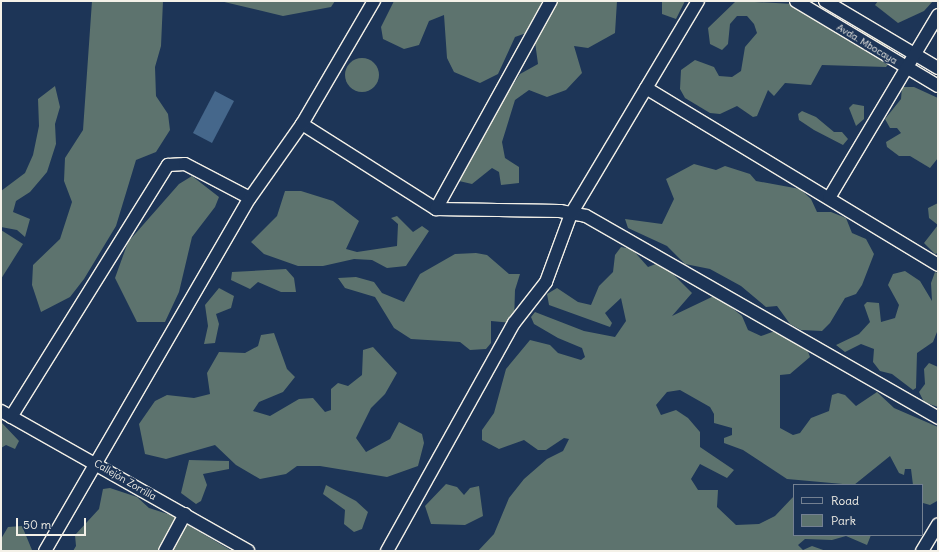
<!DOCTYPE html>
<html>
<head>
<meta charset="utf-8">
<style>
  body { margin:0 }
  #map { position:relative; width:939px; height:552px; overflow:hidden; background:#1d3557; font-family:Delius,sans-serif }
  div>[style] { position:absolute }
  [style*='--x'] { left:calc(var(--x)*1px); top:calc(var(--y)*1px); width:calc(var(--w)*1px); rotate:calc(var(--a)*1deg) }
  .green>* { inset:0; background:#5d736e }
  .round { border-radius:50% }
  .water>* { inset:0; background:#45678b }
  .roads { filter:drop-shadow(1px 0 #f4f1e8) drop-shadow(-1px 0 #f4f1e8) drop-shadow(0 1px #f4f1e8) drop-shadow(0 -1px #f4f1e8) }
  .minor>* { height:12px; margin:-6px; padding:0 6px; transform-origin:6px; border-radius:6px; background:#1d3557 }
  span { translate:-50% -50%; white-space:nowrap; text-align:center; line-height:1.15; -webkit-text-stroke:4px #1d3557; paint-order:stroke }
  .street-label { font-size:10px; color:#f4f1e8 }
  .frame { position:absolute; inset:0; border:2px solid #f4f1e8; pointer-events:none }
  .legend { position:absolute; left:793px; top:484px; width:130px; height:52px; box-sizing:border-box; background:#1d3557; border:1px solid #738091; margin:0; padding:5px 7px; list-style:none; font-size:12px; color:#f4f1e8 }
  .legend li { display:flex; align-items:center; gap:8px; height:20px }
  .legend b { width:20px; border:1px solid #738091 }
  .scale { position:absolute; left:16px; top:518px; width:70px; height:18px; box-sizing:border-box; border:2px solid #f4f1e8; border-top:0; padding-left:5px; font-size:12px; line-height:14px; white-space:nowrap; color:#f4f1e8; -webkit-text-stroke:3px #1d3557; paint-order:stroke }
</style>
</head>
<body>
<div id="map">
  <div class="green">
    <i style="clip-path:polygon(92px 1px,163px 1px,161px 46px,155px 67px,156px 96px,168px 114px,170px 130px,156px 152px,136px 160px,116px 226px,84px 279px,70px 297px,41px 312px,32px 285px,33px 265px,60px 239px,72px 202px,64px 181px,65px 158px,83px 130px)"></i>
    <i style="clip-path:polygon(220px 1px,335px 1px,331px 7px,283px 16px)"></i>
    <i style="clip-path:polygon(394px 1px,542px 1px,532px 31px,515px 37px,498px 74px,480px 83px,454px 72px,447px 58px,444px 15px,429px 21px,419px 45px,404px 49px,383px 39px,381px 27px)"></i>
    <i style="clip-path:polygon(552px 1px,617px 1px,615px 33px,588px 48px,574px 46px,582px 73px,566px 90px,547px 97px,529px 90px,515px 100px,502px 142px,505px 158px,519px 167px,519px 183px,501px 185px,499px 172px,492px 168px,472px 184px,459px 181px,471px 153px,512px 86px,520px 74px,538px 64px,535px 42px)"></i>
    <i style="clip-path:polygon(662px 1px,685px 1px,676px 19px,662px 14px)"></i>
    <i style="clip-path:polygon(736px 1px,794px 4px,840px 33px,863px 30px,882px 40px,895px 55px,886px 67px,822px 65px,811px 85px,785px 83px,774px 96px,768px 90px,757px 116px,753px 117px,737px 106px,720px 114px,710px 113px,685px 98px,680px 89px,681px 70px,695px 60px,714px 67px,719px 76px,732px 77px,741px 71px,745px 47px,757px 33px,754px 24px,747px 16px,737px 16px,730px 24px,728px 44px,722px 50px,710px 44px,708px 28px)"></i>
    <i style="clip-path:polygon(878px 1px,933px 1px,924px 11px,898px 23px,875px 5px)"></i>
    <i class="round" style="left:345px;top:58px;width:34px;height:34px"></i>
    <i style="clip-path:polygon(55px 86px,60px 107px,55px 124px,56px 144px,47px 172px,30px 192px,16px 201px,13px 212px,30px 219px,25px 237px,17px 230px,1px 227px,1px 191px,25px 173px,33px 155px,39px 126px,38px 99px)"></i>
    <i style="clip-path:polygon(902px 87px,914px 87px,938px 98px,938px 158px,930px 168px,910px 156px,899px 156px,887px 147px,886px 142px,901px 133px,897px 128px,890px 128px,885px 119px,901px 99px)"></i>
    <i style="clip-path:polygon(853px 104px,864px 106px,864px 119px,856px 126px,849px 108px)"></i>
    <i style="clip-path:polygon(802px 111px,816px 117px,834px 132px,842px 132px,848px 139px,843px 145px,814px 130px,799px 120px,798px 114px)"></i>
    <i style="clip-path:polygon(694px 164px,716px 170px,725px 166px,750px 174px,756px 181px,800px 189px,811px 199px,817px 212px,831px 212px,846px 218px,852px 233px,866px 239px,874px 254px,862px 285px,856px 294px,845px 298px,830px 323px,822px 331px,801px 330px,790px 324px,777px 306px,766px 307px,741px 286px,710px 269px,685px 264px,667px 246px,628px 228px,625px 219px,662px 224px,674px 199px,666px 179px)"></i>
    <i style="clip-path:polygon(192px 176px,219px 197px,215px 207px,192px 237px,179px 292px,165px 322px,137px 322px,115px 278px,128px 242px,179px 184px)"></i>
    <i style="clip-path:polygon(285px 191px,301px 191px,333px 201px,359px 221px,346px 249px,357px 252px,397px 246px,398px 224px,391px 218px,397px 216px,413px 232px,422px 226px,429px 231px,406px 266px,387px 268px,372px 260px,354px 259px,323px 266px,298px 266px,264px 254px,251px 242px,277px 216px)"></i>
    <i style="clip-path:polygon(938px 203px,938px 253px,935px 254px,924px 243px,938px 225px,929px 218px,928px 208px)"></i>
    <i style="clip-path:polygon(1px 230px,23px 244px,1px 279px)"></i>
    <i style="clip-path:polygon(621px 247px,632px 249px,648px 267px,661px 262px,692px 293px,672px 316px,716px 295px,742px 316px,748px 330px,761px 336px,783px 328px,806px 346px,810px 357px,790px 374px,780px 375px,780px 428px,793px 435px,800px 433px,811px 418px,829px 411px,832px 395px,838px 393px,845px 395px,856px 406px,877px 392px,894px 408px,938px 427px,937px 501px,930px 505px,923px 503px,922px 485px,913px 485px,911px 469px,905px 469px,904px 475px,899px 473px,890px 456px,854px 485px,787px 479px,743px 450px,724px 443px,724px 438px,732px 435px,732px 428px,714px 423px,714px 414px,710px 407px,680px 390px,667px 392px,656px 405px,661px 415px,676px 410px,688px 418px,700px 432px,700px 447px,734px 470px,727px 478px,700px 464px,691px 479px,698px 490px,718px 490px,717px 507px,736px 525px,759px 524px,775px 516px,794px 496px,794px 535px,871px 535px,867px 545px,846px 536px,832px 540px,805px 539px,798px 545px,803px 550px,812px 546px,826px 551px,478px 551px,494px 534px,509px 498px,524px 479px,547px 459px,563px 451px,569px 439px,564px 438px,546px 450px,538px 450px,524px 440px,499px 449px,482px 440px,482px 430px,494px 413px,506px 369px,530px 340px,550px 345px,558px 353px,581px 360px,585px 357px,582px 348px,558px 338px,534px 324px,531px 317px,535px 312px,584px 331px,615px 337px,626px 321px,621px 298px,605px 313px,612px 323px,610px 327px,549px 305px,547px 294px,557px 288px,578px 302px,591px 305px,599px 286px,613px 272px,615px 255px)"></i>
    <i style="clip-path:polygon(476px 253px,487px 255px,509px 274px,520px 274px,515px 290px,514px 323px,491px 321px,491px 343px,486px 349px,470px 350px,460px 342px,411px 339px,394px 328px,375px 297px,345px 288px,338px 278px,356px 277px,374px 282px,382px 293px,404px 302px,420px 274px,455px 254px)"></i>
    <i style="clip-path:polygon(286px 269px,294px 278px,296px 292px,281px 292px,258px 282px,250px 289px,231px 280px,232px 272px)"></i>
    <i style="clip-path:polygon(905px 271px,920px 281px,932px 301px,931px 283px,935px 272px,938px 273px,937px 332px,933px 342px,917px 353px,916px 388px,913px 390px,892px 374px,880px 371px,873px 362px,874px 349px,861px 344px,845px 352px,836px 345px,859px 334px,870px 322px,864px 305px,867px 302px,879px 303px,881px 322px,895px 318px,899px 305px,888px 285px,893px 274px)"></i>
    <i style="clip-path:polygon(219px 288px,234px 296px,231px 308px,216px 314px,219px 324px,215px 343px,204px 344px,208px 326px,205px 305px)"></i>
    <i style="clip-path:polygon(274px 333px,287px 369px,295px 377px,283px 392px,259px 402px,253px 411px,270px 416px,299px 399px,313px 398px,325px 412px,331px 410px,331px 389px,338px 383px,348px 386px,362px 375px,363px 350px,373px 347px,397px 373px,385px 394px,371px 408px,356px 438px,366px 452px,390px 439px,399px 422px,422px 434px,424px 443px,418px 466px,387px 477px,320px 466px,297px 466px,286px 474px,260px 479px,236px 465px,215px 445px,166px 459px,145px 454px,139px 424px,155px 401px,167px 395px,194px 398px,210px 394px,207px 373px,219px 352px,245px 353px,258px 346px,261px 335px)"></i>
    <i style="clip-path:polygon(929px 363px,938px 367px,938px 407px,924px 402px,919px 392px,925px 384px,924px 369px)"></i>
    <i style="clip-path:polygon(1px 422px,19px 441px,15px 449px,6px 445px,1px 448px)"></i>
    <i style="clip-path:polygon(189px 460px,229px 461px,229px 469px,203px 474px,207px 485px,201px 501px,196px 504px,181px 493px)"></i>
    <i style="clip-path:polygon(446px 484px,457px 487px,464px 495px,470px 488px,479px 486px,483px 516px,465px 525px,431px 524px,425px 506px)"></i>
    <i style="clip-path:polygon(326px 485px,356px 501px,368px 512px,362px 529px,354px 532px,344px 524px,345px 510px,323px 494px)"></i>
    <i style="clip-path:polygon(110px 488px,137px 497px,149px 508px,171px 515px,232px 551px,73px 551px,76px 546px,75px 535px,99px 509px,103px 489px)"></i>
    <i style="clip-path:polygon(22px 526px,32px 550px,1px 551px,1px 539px,8px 527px)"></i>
  </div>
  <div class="water">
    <i style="clip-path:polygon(215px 91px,234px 101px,212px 143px,193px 133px)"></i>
  </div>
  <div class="roads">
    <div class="minor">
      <i style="--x:796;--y:1;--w:165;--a:30.9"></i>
      <i style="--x:825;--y:1;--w:131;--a:30.7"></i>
      <i style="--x:646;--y:88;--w:341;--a:31.2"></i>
      <i style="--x:302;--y:124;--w:159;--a:32.4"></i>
      <i style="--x:436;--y:209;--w:124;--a:0.9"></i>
      <i style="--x:560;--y:211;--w:26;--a:11"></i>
      <i style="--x:586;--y:216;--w:406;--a:29.8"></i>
      <i style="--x:829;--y:198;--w:213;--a:-59.2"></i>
      <i style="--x:436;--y:209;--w:238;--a:-61.1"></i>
      <i style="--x:1;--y:411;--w:284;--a:29.5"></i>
      <i style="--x:11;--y:417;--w:297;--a:-58.1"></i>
      <i style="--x:168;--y:165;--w:17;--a:-3"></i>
      <i style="--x:185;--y:164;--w:73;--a:27.6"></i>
      <i style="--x:45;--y:551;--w:408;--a:-59.9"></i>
      <i style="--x:250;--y:198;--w:90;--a:-54.9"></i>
      <i style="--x:302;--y:124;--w:143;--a:-59.7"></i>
      <i style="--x:165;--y:551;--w:42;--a:-61.6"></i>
      <i style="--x:387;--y:551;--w:261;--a:-60.9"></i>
      <i style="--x:514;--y:323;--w:52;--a:-52"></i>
      <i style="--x:546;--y:282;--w:72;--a:-69.8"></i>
      <i style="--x:571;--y:214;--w:248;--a:-59.2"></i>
      <i style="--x:922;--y:551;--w:31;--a:-59"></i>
    </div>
  </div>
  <div class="street-label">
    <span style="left:867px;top:44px;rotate:31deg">Avda. Mbocaya</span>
    <span style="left:125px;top:480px;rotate:30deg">Callejón Zorrilla</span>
  </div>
  <div class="frame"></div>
  <ul class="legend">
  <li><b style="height:5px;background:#1d3557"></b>Road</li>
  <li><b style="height:11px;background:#5d736e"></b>Park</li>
  </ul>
  <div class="scale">50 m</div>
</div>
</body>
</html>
